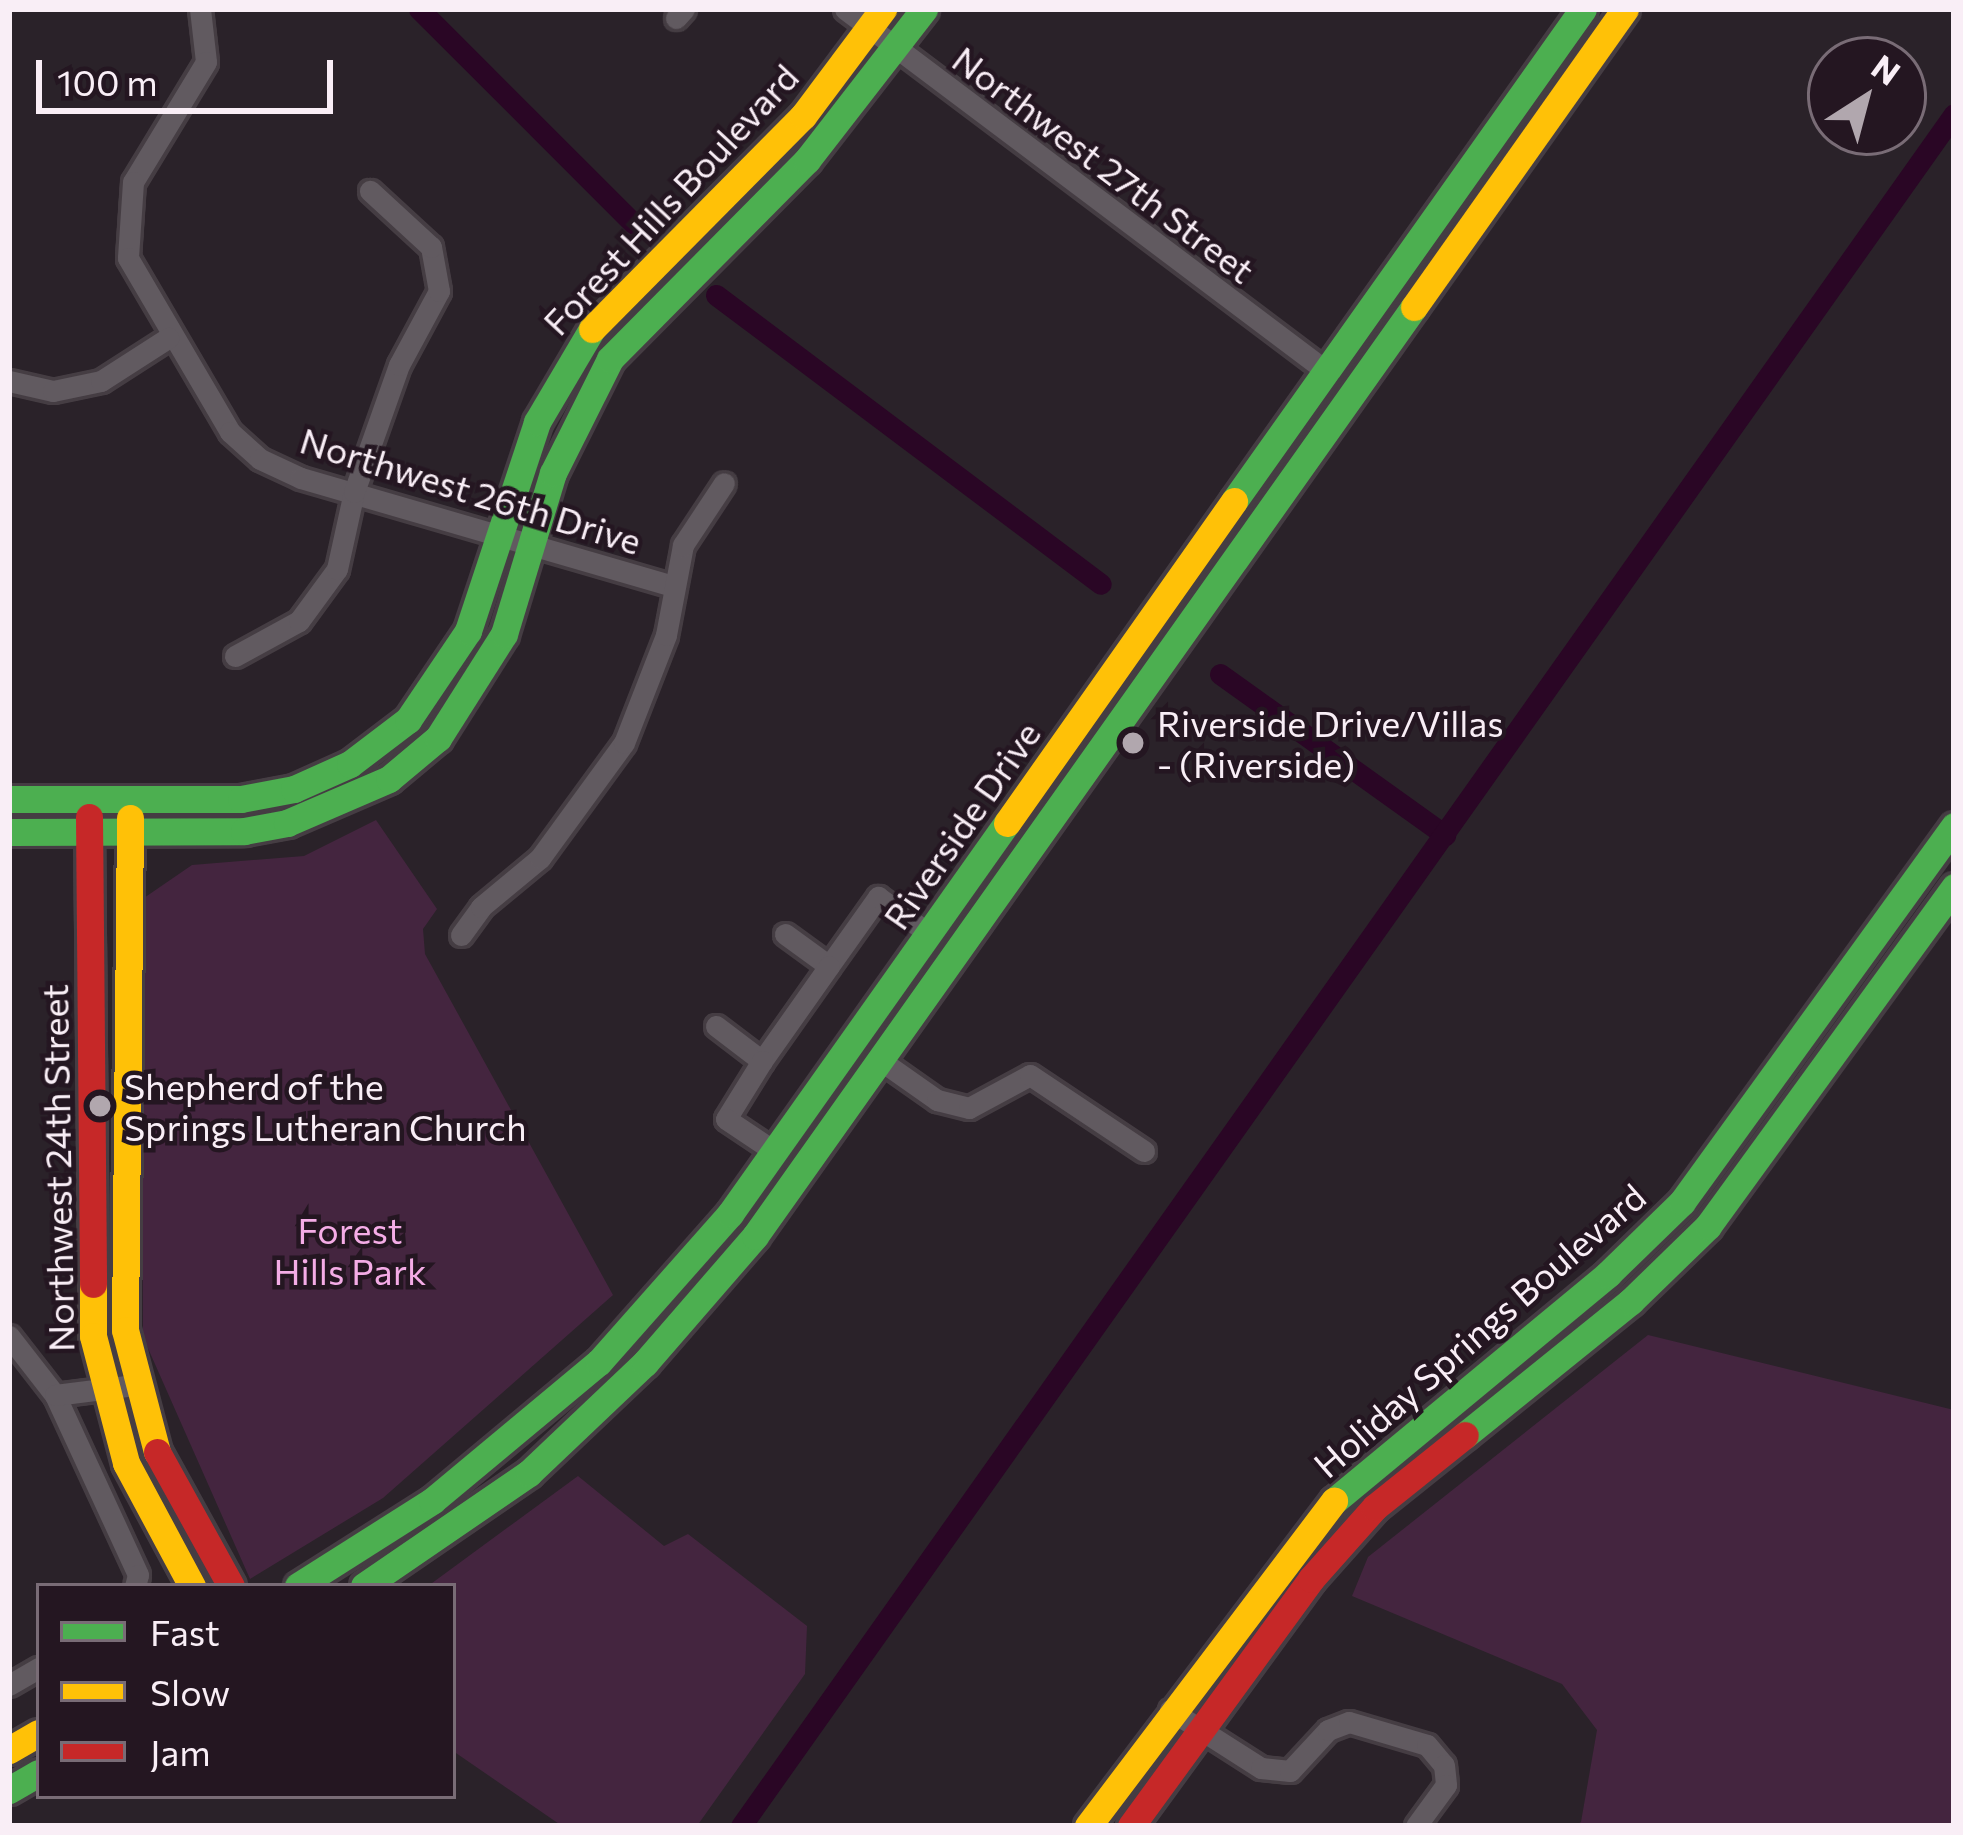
<!DOCTYPE html>
<html>
<head>
<meta charset="utf-8">
<style>
  body { margin:0 }
  #map { position:relative; width:1963px; height:1835px; overflow:hidden; background:#2a2229; font-family:Commissioner,sans-serif }
  div>[style] { position:absolute }
  [style*='--x'] { left:calc(var(--x)*1px); top:calc(var(--y)*1px); width:calc(var(--w)*1px); rotate:calc(var(--a)*1deg) }
  .green>* { inset:0; background:#44253f }
  .canal>* { height:21px; margin:-10.5px; padding:0 10.5px; transform-origin:10.5px; border-radius:10.5px; background:#2a0625 }
  .roads { filter:drop-shadow(3px 0 #453d43) drop-shadow(-3px 0 #453d43) drop-shadow(0 3px #453d43) drop-shadow(0 -3px #453d43) }
  .street>* { height:21px; margin:-10.5px; padding:0 10.5px; transform-origin:10.5px; border-radius:10.5px; background:#615a60 }
  .fast>* { height:27px; margin:-13.5px; padding:0 13.5px; transform-origin:13.5px; border-radius:13.5px; background:#4caf50 }
  .slow>* { height:27px; margin:-13.5px; padding:0 13.5px; transform-origin:13.5px; border-radius:13.5px; background:#ffc107 }
  .jam>* { height:27px; margin:-13.5px; padding:0 13.5px; transform-origin:13.5px; border-radius:13.5px; background:#c62828 }
  .dots>* { width:33px; height:33px; translate:-50% -50%; box-sizing:border-box; border:6px solid #241621; border-radius:50% }
  span { translate:-50% -50%; white-space:nowrap; text-align:center; line-height:1.15; -webkit-text-stroke:9px #241621; paint-order:stroke }
  .street-label { font-size:36px; color:#f9eef6 }
  .poi-label { font-size:36px; color:#f9eef6 }
  .left { translate:0 -50%; text-align:left }
  .park-label { font-size:36px; color:#f4ace6 }
  .frame { position:absolute; inset:0; border:12px solid #f9eef6; pointer-events:none }
  .legend { position:absolute; left:36px; top:1583px; width:420px; height:216px; box-sizing:border-box; background:#241621; border:3px solid #796c76; margin:0; padding:15px 21px; list-style:none; font-size:36px; color:#f9eef6 }
  .legend li { display:flex; align-items:center; gap:24px; height:60px }
  .legend b { width:60px; border:3px solid #796c76 }
  .north { position:absolute; left:1807px; top:36px; width:120px; height:120px; box-sizing:border-box; background:#241621; border:3px solid #796c76; border-radius:50%; rotate:36deg; font-size:33px; font-weight:700; line-height:48px; text-align:center; color:#f9eef6 }
  .north::after { content:''; display:block; margin:auto; width:42px; height:54px; background:#b1a7ae; clip-path:polygon(50% 0,100% 100%,50% 72%,0 100%) }
  .scale { position:absolute; left:36px; top:60px; width:297px; height:54px; box-sizing:border-box; border:6px solid #f9eef6; border-top:0; padding-left:15px; font-size:36px; line-height:42px; white-space:nowrap; color:#f9eef6; -webkit-text-stroke:9px #241621; paint-order:stroke }
</style>
</head>
<body>
<div id="map">
  <div class="green">
    <i style="clip-path:polygon(376px 820px,437px 909px,423px 929px,425px 954px,613px 1295px,383px 1498px,250px 1579px,143px 1337px,141px 900px,192px 865px,304px 856px)"></i>
    <i style="clip-path:polygon(1648px 1335px,1954px 1410px,1954px 1826px,1574px 1826px,1581px 1822px,1597px 1730px,1562px 1684px,1352px 1596px,1368px 1557px)"></i>
    <i style="clip-path:polygon(578px 1476px,664px 1546px,688px 1534px,807px 1626px,805px 1674px,697px 1826px,562px 1826px,453px 1751px,453px 1586px,428px 1586px)"></i>
  </div>
  <div class="canal">
    <i style="--x:419;--y:9;--w:303;--a:45"></i>
    <i style="--x:716;--y:295;--w:481;--a:36.9"></i>
    <i style="--x:1220;--y:674;--w:277;--a:35.6"></i>
    <i style="--x:741;--y:1826;--w:2098;--a:-54.68"></i>
  </div>
  <div class="roads">
    <div class="street">
      <i style="--x:200;--y:9;--w:53;--a:83.5"></i>
      <i style="--x:206;--y:62;--w:140;--a:121.3"></i>
      <i style="--x:133;--y:182;--w:76;--a:93.8"></i>
      <i style="--x:128;--y:258;--w:202;--a:59.6"></i>
      <i style="--x:230;--y:432;--w:40;--a:42"></i>
      <i style="--x:260;--y:459;--w:45;--a:24.9"></i>
      <i style="--x:301;--y:478;--w:387;--a:16.2"></i>
      <i style="--x:845;--y:9;--w:601;--a:36.95"></i>
      <i style="--x:676;--y:18;--w:12;--a:-48"></i>
      <i style="--x:9;--y:381;--w:45;--a:12.8"></i>
      <i style="--x:53;--y:391;--w:49;--a:-11.8"></i>
      <i style="--x:101;--y:381;--w:80;--a:-32.7"></i>
      <i style="--x:235;--y:656;--w:73;--a:-28.7"></i>
      <i style="--x:299;--y:621;--w:64;--a:-53.8"></i>
      <i style="--x:337;--y:569;--w:79;--a:-77.6"></i>
      <i style="--x:354;--y:492;--w:135;--a:-70.5"></i>
      <i style="--x:399;--y:365;--w:84;--a:-61.6"></i>
      <i style="--x:439;--y:291;--w:45;--a:-100.3"></i>
      <i style="--x:431;--y:247;--w:83;--a:-137.4"></i>
      <i style="--x:785;--y:934;--w:54;--a:36"></i>
      <i style="--x:829;--y:966;--w:85;--a:-54.6"></i>
      <i style="--x:878;--y:897;--w:62;--a:35.8"></i>
      <i style="--x:461;--y:935;--w:34;--a:-54"></i>
      <i style="--x:481;--y:907;--w:77;--a:-39.7"></i>
      <i style="--x:540;--y:858;--w:142;--a:-53.9"></i>
      <i style="--x:624;--y:743;--w:116;--a:-68.7"></i>
      <i style="--x:666;--y:635;--w:92;--a:-79.3"></i>
      <i style="--x:683;--y:545;--w:74;--a:-56.5"></i>
      <i style="--x:716;--y:1026;--w:58;--a:37.3"></i>
      <i style="--x:762;--y:1061;--w:116;--a:-54.8"></i>
      <i style="--x:880;--y:1060;--w:70;--a:35.1"></i>
      <i style="--x:937;--y:1100;--w:33;--a:14"></i>
      <i style="--x:969;--y:1108;--w:69;--a:-28.4"></i>
      <i style="--x:1030;--y:1075;--w:137;--a:33.7"></i>
      <i style="--x:762;--y:1061;--w:68;--a:121.8"></i>
      <i style="--x:726;--y:1119;--w:58;--a:33.7"></i>
      <i style="--x:9;--y:1336;--w:75;--a:52.1"></i>
      <i style="--x:55;--y:1395;--w:198;--a:65.2"></i>
      <i style="--x:138;--y:1575;--w:11;--a:105"></i>
      <i style="--x:55;--y:1395;--w:80;--a:-7.2"></i>
      <i style="--x:9;--y:1685;--w:34;--a:-30"></i>
      <i style="--x:1170;--y:1710;--w:108;--a:32.5"></i>
      <i style="--x:1261;--y:1768;--w:29;--a:6"></i>
      <i style="--x:1290;--y:1771;--w:56;--a:-47.2"></i>
      <i style="--x:1328;--y:1730;--w:22;--a:-21"></i>
      <i style="--x:1349;--y:1722;--w:81;--a:16.4"></i>
      <i style="--x:1427;--y:1745;--w:26;--a:50"></i>
      <i style="--x:1444;--y:1765;--w:20;--a:84"></i>
      <i style="--x:1446;--y:1785;--w:51;--a:126.2"></i>
    </div>
    <div class="fast">
      <i style="--x:1234;--y:501;--w:603;--a:-54.65"></i>
      <i style="--x:9;--y:799;--w:232;--a:0"></i>
      <i style="--x:241;--y:799;--w:54;--a:-10.7"></i>
      <i style="--x:294;--y:789;--w:61;--a:-24.1"></i>
      <i style="--x:350;--y:764;--w:73;--a:-37.2"></i>
      <i style="--x:408;--y:720;--w:107;--a:-56"></i>
      <i style="--x:468;--y:631;--w:220;--a:-71.7"></i>
      <i style="--x:537;--y:422;--w:108;--a:-59.4"></i>
      <i style="--x:9;--y:832;--w:235;--a:-0.2"></i>
      <i style="--x:244;--y:831;--w:44;--a:-10.5"></i>
      <i style="--x:287;--y:823;--w:111;--a:-23.3"></i>
      <i style="--x:389;--y:779;--w:64;--a:-39.9"></i>
      <i style="--x:438;--y:738;--w:123;--a:-57.6"></i>
      <i style="--x:504;--y:634;--w:168;--a:-73.1"></i>
      <i style="--x:553;--y:473;--w:127;--a:-63.4"></i>
      <i style="--x:610;--y:359;--w:280;--a:-45.3"></i>
      <i style="--x:807;--y:160;--w:191;--a:-52.2"></i>
      <i style="--x:1465;--y:1435;--w:213;--a:-38.9"></i>
      <i style="--x:1631;--y:1301;--w:107;--a:-44.2"></i>
      <i style="--x:1708;--y:1226;--w:419;--a:-54"></i>
      <i style="--x:1334;--y:1501;--w:356;--a:-39.6"></i>
      <i style="--x:1608;--y:1274;--w:103;--a:-44.2"></i>
      <i style="--x:1682;--y:1202;--w:464;--a:-54.1"></i>
      <i style="--x:298;--y:1586;--w:159;--a:-32.4"></i>
      <i style="--x:432;--y:1501;--w:217;--a:-39.8"></i>
      <i style="--x:599;--y:1362;--w:198;--a:-48.5"></i>
      <i style="--x:730;--y:1214;--w:479;--a:-54.7"></i>
      <i style="--x:364;--y:1586;--w:200;--a:-34.4"></i>
      <i style="--x:529;--y:1473;--w:160;--a:-43.5"></i>
      <i style="--x:645;--y:1363;--w:168;--a:-49.1"></i>
      <i style="--x:755;--y:1236;--w:1139;--a:-54.65"></i>
      <i style="--x:9;--y:1790;--w:34;--a:-30"></i>
    </div>
    <div class="slow">
      <i style="--x:1414;--y:307;--w:365;--a:-54.7"></i>
      <i style="--x:592;--y:329;--w:300;--a:-45.3"></i>
      <i style="--x:803;--y:116;--w:134;--a:-53.2"></i>
      <i style="--x:130;--y:818;--w:512;--a:90.56"></i>
      <i style="--x:125;--y:1330;--w:126;--a:75.3"></i>
      <i style="--x:1007;--y:823;--w:394;--a:-54.8"></i>
      <i style="--x:93;--y:1284;--w:52;--a:90"></i>
      <i style="--x:93;--y:1336;--w:131;--a:75.4"></i>
      <i style="--x:126;--y:1463;--w:140;--a:61.8"></i>
      <i style="--x:9;--y:1750;--w:34;--a:-30"></i>
      <i style="--x:1088;--y:1826;--w:408;--a:-52.9"></i>
    </div>
    <div class="jam">
      <i style="--x:89;--y:817;--w:467;--a:89.5"></i>
      <i style="--x:157;--y:1452;--w:153;--a:61.1"></i>
      <i style="--x:1131;--y:1826;--w:306;--a:-53.9"></i>
      <i style="--x:1311;--y:1579;--w:96;--a:-48.4"></i>
      <i style="--x:1375;--y:1507;--w:115;--a:-38.7"></i>
    </div>
  </div>
  <div class="dots">
    <i style="left:1133px;top:743px;background:#b1a7ae"></i>
    <i style="left:100px;top:1106px;background:#b1a7ae"></i>
  </div>
  <div class="street-label">
    <span style="left:1104px;top:164px;rotate:37deg">Northwest 27th Street</span>
    <span style="left:670px;top:199px;rotate:-47deg">Forest Hills Boulevard</span>
    <span style="left:471px;top:490px;rotate:17deg">Northwest 26th Drive</span>
    <span style="left:961px;top:825px;rotate:-55deg">Riverside Drive</span>
    <span style="left:57px;top:1168px;rotate:-91deg">Northwest 24th Street</span>
    <span style="left:1479px;top:1330px;rotate:-41deg">Holiday Springs Boulevard</span>
  </div>
  <div class="poi-label">
    <span class="left" style="left:1157px;top:743px">Riverside Drive/Villas<br>- (Riverside)</span>
    <span class="left" style="left:124px;top:1106px">Shepherd of the<br>Springs Lutheran Church</span>
  </div>
  <div class="park-label">
    <span style="left:350px;top:1250px">Forest<br>Hills Park</span>
  </div>
  <div class="frame"></div>
  <ul class="legend">
  <li><b style="height:15px;background:#4caf50"></b>Fast</li>
  <li><b style="height:15px;background:#ffc107"></b>Slow</li>
  <li><b style="height:15px;background:#c62828"></b>Jam</li>
  </ul>
  <div class="north">N</div>
  <div class="scale">100 m</div>
</div>
</body>
</html>
